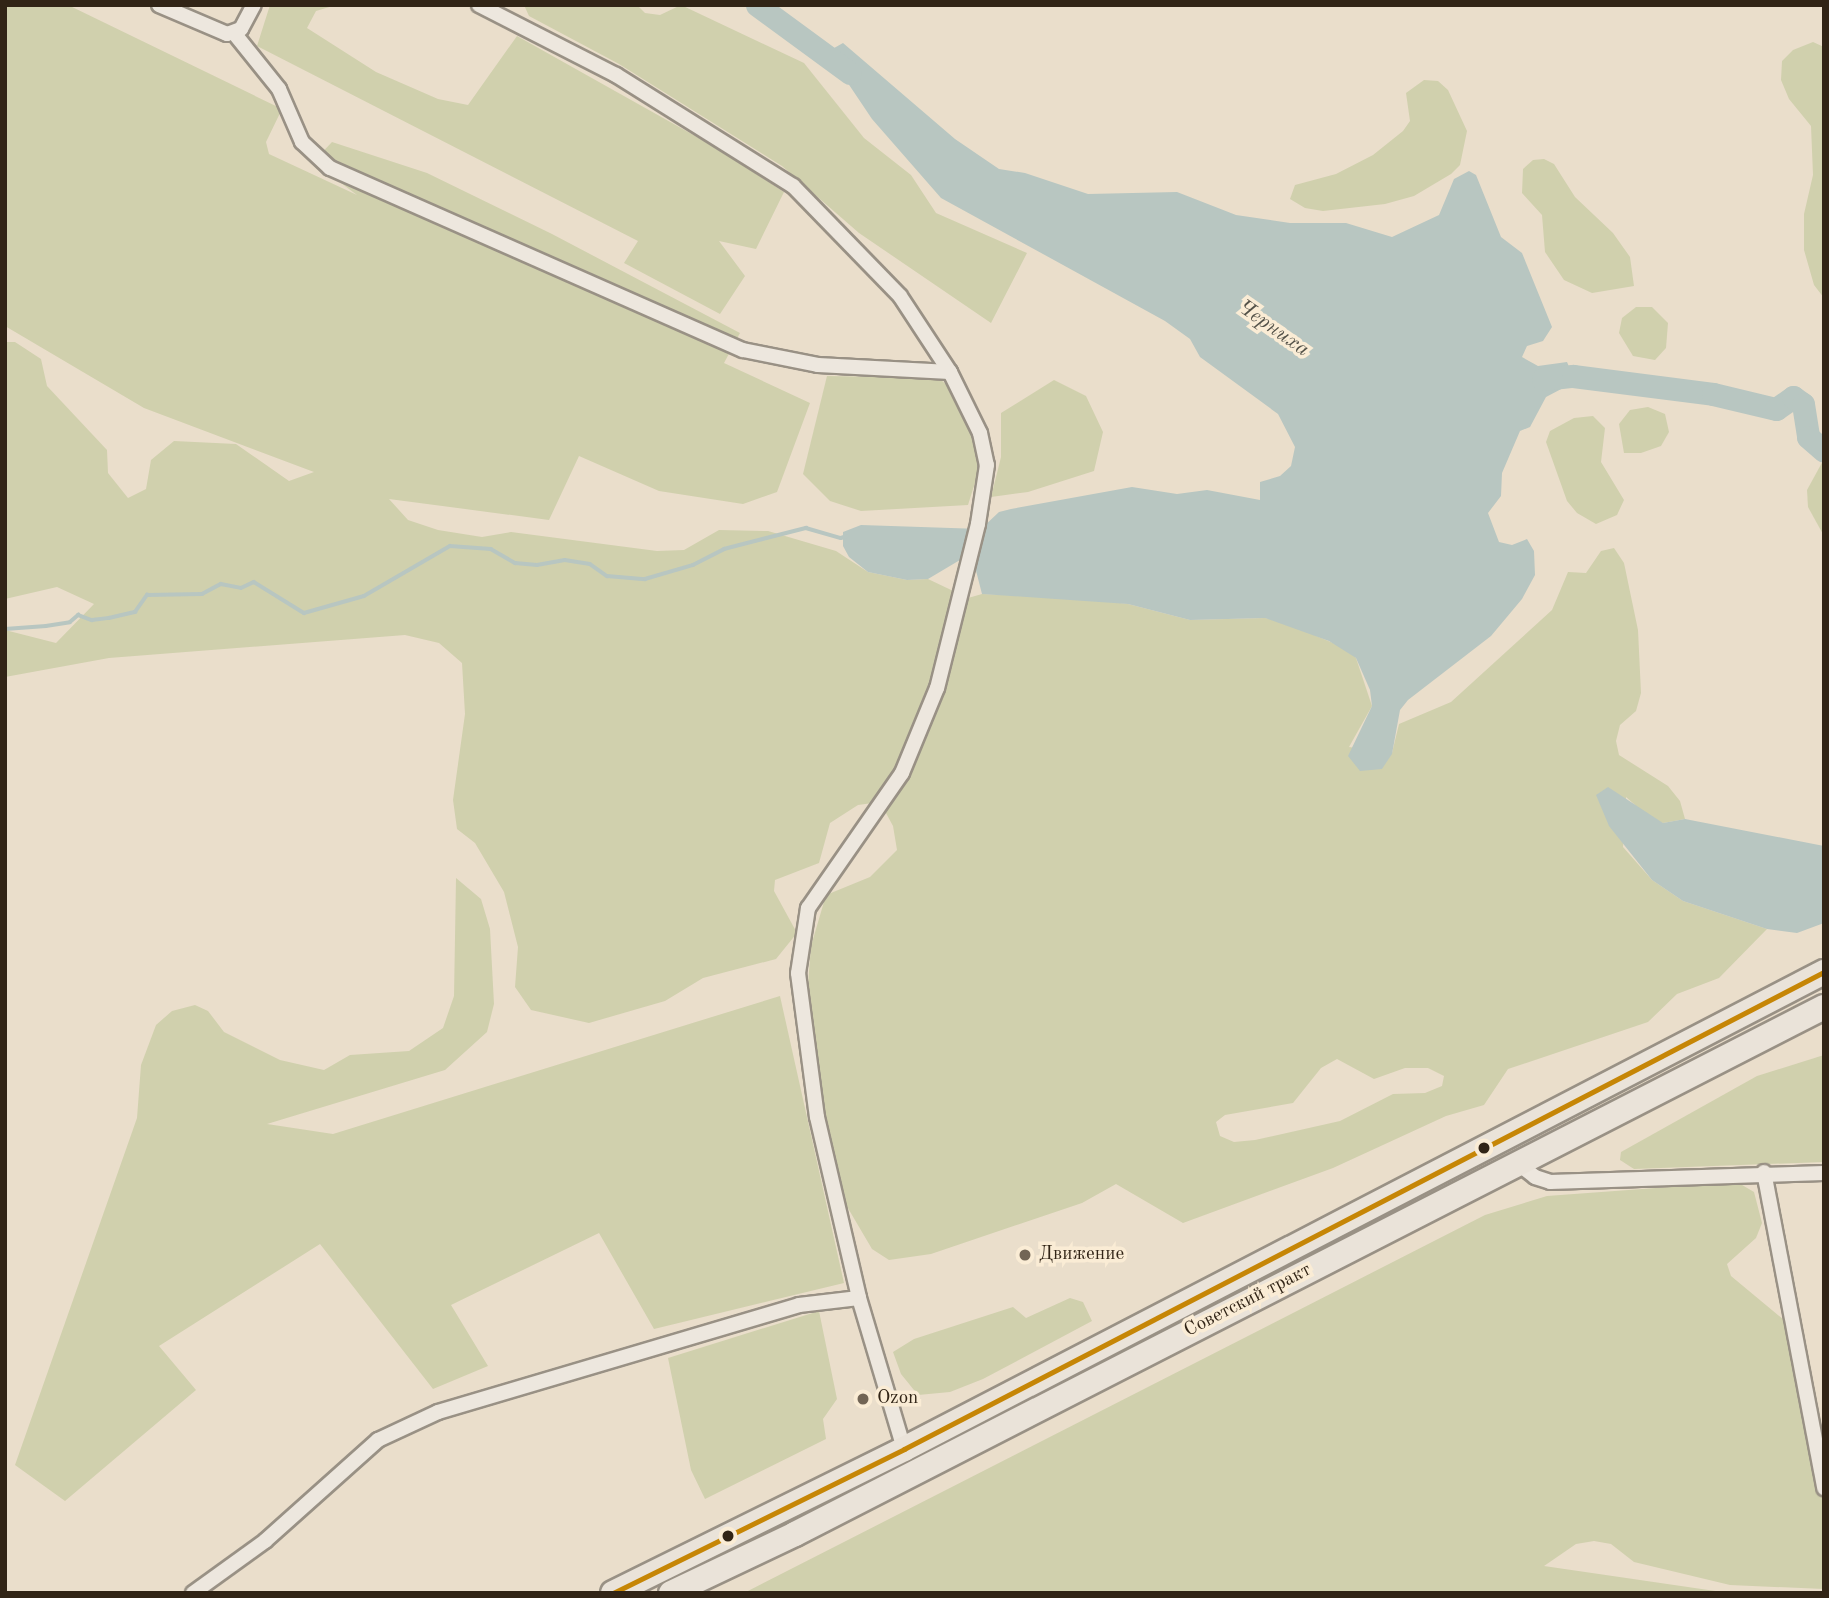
<!DOCTYPE html>
<html>
<head>
<meta charset="utf-8">
<style>
  body { margin:0 }
  #map { position:relative; width:1829px; height:1598px; overflow:hidden; background:#eadecb; font-family:"Old Standard TT",serif }
  div>[style] { position:absolute }
  [style*='--x'] { left:calc(var(--x)*1px); top:calc(var(--y)*1px); width:calc(var(--w)*1px); rotate:calc(var(--a)*1deg) }
  .green>* { inset:0; background:#d0d0ad }
  .water>* { inset:0; background:#b8c6c1 }
  .stream>* { height:3.5px; margin:-1.75px; padding:0 1.75px; transform-origin:1.75px; border-radius:1.75px; background:#b8c6c1 }
  .river>* { height:23px; margin:-11.5px; padding:0 11.5px; transform-origin:11.5px; border-radius:11.5px; background:#b8c6c1 }
  .roads { filter:drop-shadow(2px 0 #999185) drop-shadow(-2px 0 #999185) drop-shadow(0 2px #999185) drop-shadow(0 -2px #999185) }
  .minor>* { height:14px; margin:-7px; padding:0 7px; transform-origin:7px; border-radius:7px; background:#ede7de }
  .trunk>* { height:24px; margin:-12px; padding:0 12px; transform-origin:12px; border-radius:12px; background:#eae3d9 }
  .bus-1>* { height:5px; margin:-2.5px; padding:0 2.5px; transform-origin:2.5px; border-radius:2.5px; background:#c68606 }
  .dots>* { width:19px; height:19px; translate:-50% -50%; box-sizing:border-box; border:4px solid #faecd5; border-radius:50% }
  span { translate:-50% -50%; white-space:nowrap; text-align:center; line-height:1.15; -webkit-text-stroke:7px #faecd5; paint-order:stroke }
  .poi-label { font-size:19px; color:#312416 }
  .left { translate:0 -50%; text-align:left }
  .street-label { font-size:19px; color:#312416 }
  .water-label { font-size:21px; color:#535148; font-style:italic }
  .frame { position:absolute; inset:0; border:7px solid #312416; pointer-events:none }
</style>
</head>
<body>
<div id="map">
  <div class="green">
    <i style="clip-path:polygon(evenodd,5px 5px,68px 5px,282px 109px,266px 142px,269px 154px,357px 195px,313px 162px,332px 142px,427px 173px,552px 234px,740px 333px,724px 363px,810px 403px,777px 492px,743px 504px,659px 491px,579px 456px,549px 520px,389px 499px,408px 520px,438px 530px,482px 537px,511px 532px,657px 551px,684px 550px,719px 530px,768px 531px,836px 551px,868px 572px,907px 580px,928px 579px,968px 598px,982px 594px,1081px 598px,1128px 604px,1190px 620px,1265px 618px,1283px 622px,1345px 648px,1356px 658px,1372px 706px,1349px 747px,1392px 753px,1399px 724px,1451px 702px,1552px 610px,1568px 572px,1586px 573px,1601px 551px,1614px 548px,1624px 563px,1638px 630px,1641px 693px,1636px 711px,1620px 725px,1616px 741px,1619px 755px,1668px 786px,1680px 801px,1685px 819px,1663px 823px,1651px 819px,1626px 797px,1623px 847px,1652px 880px,1683px 901px,1767px 929px,1719px 978px,1677px 994px,1648px 1022px,1508px 1069px,1484px 1105px,1446px 1116px,1333px 1168px,1183px 1223px,1116px 1184px,1082px 1203px,931px 1254px,889px 1260px,872px 1249px,842px 1198px,819px 1095px,807px 997px,811px 946px,826px 895px,870px 877px,897px 850px,893px 826px,880px 802px,858px 805px,830px 823px,819px 863px,775px 880px,774px 891px,797px 933px,776px 959px,703px 978px,665px 1001px,589px 1023px,531px 1010px,515px 987px,518px 947px,504px 892px,475px 843px,457px 829px,453px 800px,465px 714px,462px 663px,439px 643px,405px 635px,109px 658px,5px 677px,5px 630px,56px 643px,94px 604px,57px 587px,5px 599px,5px 342px,15px 342px,41px 359px,47px 386px,107px 450px,108px 473px,128px 498px,146px 489px,151px 460px,174px 441px,236px 444px,289px 481px,314px 472px,144px 408px,5px 326px,5px 5px,1337px 1059px,1374px 1079px,1405px 1068px,1428px 1068px,1444px 1076px,1442px 1086px,1425px 1093px,1393px 1094px,1340px 1121px,1255px 1140px,1234px 1142px,1220px 1136px,1216px 1122px,1225px 1115px,1293px 1103px,1321px 1068px,1337px 1059px)"></i>
    <i style="clip-path:polygon(270px 5px,336px 5px,316px 11px,307px 28px,376px 72px,438px 99px,468px 105px,517px 36px,713px 146px,784px 192px,756px 249px,719px 241px,745px 276px,720px 314px,624px 263px,638px 241px,257px 46px)"></i>
    <i style="clip-path:polygon(524px 5px,637px 5px,645px 13px,660px 15px,681px 5px,804px 63px,864px 138px,911px 175px,936px 213px,1027px 253px,991px 323px,859px 233px,782px 166px,619px 64px,529px 16px)"></i>
    <i style="clip-path:polygon(1813px 42px,1824px 47px,1824px 298px,1814px 285px,1804px 250px,1804px 214px,1813px 175px,1811px 126px,1789px 99px,1781px 80px,1782px 61px,1793px 50px)"></i>
    <i style="clip-path:polygon(1424px 80px,1438px 81px,1448px 90px,1467px 131px,1460px 165px,1451px 174px,1414px 196px,1385px 204px,1323px 211px,1305px 208px,1290px 199px,1295px 185px,1336px 174px,1373px 155px,1403px 131px,1410px 121px,1406px 93px)"></i>
    <i style="clip-path:polygon(1544px 159px,1554px 164px,1575px 197px,1613px 233px,1630px 257px,1634px 286px,1592px 293px,1564px 280px,1545px 252px,1542px 215px,1522px 193px,1523px 169px,1533px 160px)"></i>
    <i style="clip-path:polygon(1636px 307px,1652px 307px,1668px 323px,1666px 348px,1655px 360px,1633px 356px,1619px 333px,1622px 318px)"></i>
    <i style="clip-path:polygon(827px 376px,939px 378px,964px 401px,977px 432px,979px 470px,968px 505px,861px 511px,830px 501px,803px 474px)"></i>
    <i style="clip-path:polygon(1054px 380px,1086px 396px,1103px 432px,1094px 471px,1028px 492px,991px 497px,1001px 457px,1001px 413px)"></i>
    <i style="clip-path:polygon(1648px 407px,1665px 414px,1669px 432px,1661px 446px,1641px 453px,1624px 453px,1619px 424px,1630px 410px)"></i>
    <i style="clip-path:polygon(1593px 416px,1605px 428px,1601px 462px,1624px 500px,1617px 515px,1596px 524px,1577px 513px,1567px 501px,1546px 442px,1550px 431px,1574px 418px)"></i>
    <i style="clip-path:polygon(1824px 459px,1824px 536px,1808px 507px,1807px 490px)"></i>
    <i style="clip-path:polygon(456px 878px,481px 899px,490px 929px,494px 1004px,487px 1032px,445px 1070px,267px 1124px,333px 1134px,780px 996px,844px 1283px,654px 1329px,599px 1233px,451px 1305px,488px 1366px,433px 1389px,320px 1244px,159px 1346px,196px 1390px,65px 1501px,15px 1465px,137px 1118px,141px 1065px,156px 1025px,172px 1011px,195px 1005px,208px 1011px,224px 1032px,280px 1060px,324px 1070px,350px 1055px,409px 1051px,443px 1028px,454px 996px)"></i>
    <i style="clip-path:polygon(1824px 1055px,1824px 1162px,1634px 1169px,1620px 1160px,1621px 1152px,1757px 1076px)"></i>
    <i style="clip-path:polygon(1737px 1182px,1754px 1192px,1762px 1223px,1756px 1238px,1727px 1264px,1731px 1276px,1784px 1320px,1797px 1343px,1824px 1510px,1824px 1589px,1730px 1585px,1634px 1562px,1611px 1544px,1594px 1541px,1576px 1544px,1544px 1566px,1729px 1593px,744px 1593px,1485px 1215px,1547px 1196px)"></i>
    <i style="clip-path:polygon(1070px 1298px,1083px 1302px,1092px 1321px,983px 1379px,950px 1392px,918px 1395px,901px 1374px,893px 1352px,914px 1339px,1013px 1307px,1026px 1318px)"></i>
    <i style="clip-path:polygon(819px 1311px,837px 1399px,823px 1419px,826px 1439px,705px 1499px,691px 1470px,668px 1358px)"></i>
  </div>
  <div class="water">
    <i style="clip-path:polygon(843px 43px,955px 139px,999px 169px,1025px 173px,1088px 194px,1177px 192px,1236px 215px,1290px 223px,1346px 223px,1392px 237px,1439px 215px,1454px 179px,1469px 171px,1476px 175px,1501px 237px,1522px 253px,1552px 327px,1543px 341px,1527px 346px,1522px 357px,1538px 366px,1567px 362px,1573px 376px,1567px 386px,1546px 397px,1530px 427px,1520px 431px,1502px 473px,1501px 496px,1488px 513px,1499px 542px,1512px 545px,1527px 539px,1534px 551px,1535px 575px,1522px 599px,1491px 636px,1408px 700px,1400px 710px,1392px 754px,1382px 769px,1360px 771px,1348px 756px,1372px 706px,1370px 690px,1356px 658px,1329px 641px,1265px 618px,1190px 620px,1128px 604px,982px 594px,973px 559px,965px 557px,928px 579px,907px 580px,868px 572px,849px 557px,843px 546px,843px 532px,861px 525px,981px 529px,999px 512px,1011px 509px,1132px 487px,1177px 494px,1207px 490px,1260px 500px,1260px 482px,1280px 476px,1291px 466px,1295px 447px,1278px 414px,1200px 357px,1190px 339px,1165px 321px,941px 198px,872px 119px,827px 52px)"></i>
    <i style="clip-path:polygon(1608px 787px,1663px 823px,1685px 819px,1824px 846px,1824px 923px,1797px 933px,1767px 929px,1683px 901px,1652px 880px,1609px 826px,1596px 795px)"></i>
  </div>
  <div class="stream">
    <i style="--x:769;--y:13;--w:9;--a:-58"></i>
    <i style="--x:5;--y:629;--w:41;--a:-4.2"></i>
    <i style="--x:46;--y:626;--w:24;--a:-9"></i>
    <i style="--x:70;--y:622;--w:11;--a:-41"></i>
    <i style="--x:78;--y:615;--w:15;--a:20"></i>
    <i style="--x:92;--y:620;--w:17;--a:-7"></i>
    <i style="--x:109;--y:618;--w:27;--a:-13"></i>
    <i style="--x:135;--y:612;--w:21;--a:-55"></i>
    <i style="--x:147;--y:595;--w:55;--a:-1"></i>
    <i style="--x:202;--y:594;--w:21;--a:-28"></i>
    <i style="--x:221;--y:584;--w:20;--a:11"></i>
    <i style="--x:241;--y:588;--w:14;--a:-25"></i>
    <i style="--x:254;--y:582;--w:59;--a:31.8"></i>
    <i style="--x:304;--y:613;--w:62;--a:-15.8"></i>
    <i style="--x:364;--y:596;--w:99;--a:-30.2"></i>
    <i style="--x:450;--y:546;--w:41;--a:4.2"></i>
    <i style="--x:491;--y:549;--w:28;--a:30"></i>
    <i style="--x:515;--y:563;--w:22;--a:5"></i>
    <i style="--x:537;--y:565;--w:28;--a:-10"></i>
    <i style="--x:565;--y:560;--w:25;--a:9"></i>
    <i style="--x:590;--y:564;--w:21;--a:35"></i>
    <i style="--x:607;--y:576;--w:38;--a:5"></i>
    <i style="--x:645;--y:579;--w:50;--a:-16.3"></i>
    <i style="--x:693;--y:565;--w:35;--a:-27"></i>
    <i style="--x:724;--y:549;--w:85;--a:-14.4"></i>
    <i style="--x:806;--y:528;--w:36;--a:16"></i>
    <i style="--x:841;--y:538;--w:6;--a:-18"></i>
  </div>
  <div class="river">
    <i style="--x:757;--y:5;--w:115;--a:36.2"></i>
    <i style="--x:1543;--y:379;--w:30;--a:-6"></i>
    <i style="--x:1573;--y:376;--w:141;--a:7.3"></i>
    <i style="--x:1713;--y:394;--w:65;--a:13.4"></i>
    <i style="--x:1776;--y:409;--w:21;--a:-35"></i>
    <i style="--x:1793;--y:397;--w:12;--a:35"></i>
    <i style="--x:1803;--y:404;--w:33;--a:81"></i>
    <i style="--x:1808;--y:437;--w:21;--a:41"></i>
  </div>
  <div class="roads">
    <div class="minor">
      <i style="--x:159;--y:5;--w:74;--a:23.1"></i>
      <i style="--x:227;--y:34;--w:15;--a:-20"></i>
      <i style="--x:241;--y:29;--w:27;--a:-62"></i>
      <i style="--x:479;--y:5;--w:154;--a:27.1"></i>
      <i style="--x:616;--y:75;--w:209;--a:32.1"></i>
      <i style="--x:793;--y:186;--w:153;--a:45.8"></i>
      <i style="--x:900;--y:296;--w:91;--a:56.7"></i>
      <i style="--x:950;--y:372;--w:68;--a:63.8"></i>
      <i style="--x:980;--y:433;--w:33;--a:78"></i>
      <i style="--x:987;--y:465;--w:60;--a:98.7"></i>
      <i style="--x:978;--y:524;--w:169;--a:104"></i>
      <i style="--x:937;--y:688;--w:92;--a:112.4"></i>
      <i style="--x:902;--y:773;--w:165;--a:124.8"></i>
      <i style="--x:808;--y:908;--w:66;--a:98.7"></i>
      <i style="--x:798;--y:973;--w:145;--a:82.5"></i>
      <i style="--x:817;--y:1117;--w:186;--a:76.9"></i>
      <i style="--x:859;--y:1298;--w:158;--a:73.4"></i>
      <i style="--x:234;--y:33;--w:72;--a:51.2"></i>
      <i style="--x:279;--y:89;--w:58;--a:66.5"></i>
      <i style="--x:302;--y:142;--w:38;--a:43"></i>
      <i style="--x:330;--y:168;--w:451;--a:23.8"></i>
      <i style="--x:743;--y:350;--w:76;--a:11.3"></i>
      <i style="--x:818;--y:365;--w:132;--a:3"></i>
      <i style="--x:1516;--y:1162;--w:24;--a:38"></i>
      <i style="--x:1535;--y:1177;--w:16;--a:18"></i>
      <i style="--x:1550;--y:1182;--w:274;--a:-1.9"></i>
      <i style="--x:1764;--y:1172;--w:322;--a:79.2"></i>
      <i style="--x:193;--y:1593;--w:89;--a:-35.8"></i>
      <i style="--x:265;--y:1541;--w:152;--a:-41.8"></i>
      <i style="--x:378;--y:1440;--w:66;--a:-25"></i>
      <i style="--x:438;--y:1412;--w:377;--a:-16.5"></i>
      <i style="--x:799;--y:1305;--w:60;--a:-6.7"></i>
    </div>
    <div class="trunk">
      <i style="--x:613;--y:1593;--w:325;--a:-26.3"></i>
      <i style="--x:904;--y:1449;--w:1036;--a:-27.41"></i>
      <i style="--x:671;--y:1593;--w:137;--a:-25.4"></i>
      <i style="--x:795;--y:1534;--w:1156;--a:-27.12"></i>
    </div>
  </div>
  <div class="bus-1">
    <i style="--x:613;--y:1593;--w:325;--a:-26.3"></i>
    <i style="--x:904;--y:1449;--w:1036;--a:-27.41"></i>
  </div>
  <div class="dots">
    <i style="left:1484px;top:1148px;background:#312416"></i>
    <i style="left:1025px;top:1255px;background:#726555"></i>
    <i style="left:863px;top:1399px;background:#726555"></i>
    <i style="left:728px;top:1536px;background:#312416"></i>
  </div>
  <div class="poi-label">
    <span class="left" style="left:1039px;top:1255px">Движение</span>
    <span class="left" style="left:877px;top:1399px">Ozon</span>
  </div>
  <div class="street-label">
    <span style="left:1248px;top:1301px;rotate:-27deg">Советский тракт</span>
  </div>
  <div class="water-label">
    <span style="left:1273px;top:329px;rotate:35deg">Черниха</span>
  </div>
  <div class="frame"></div>
</div>
</body>
</html>
